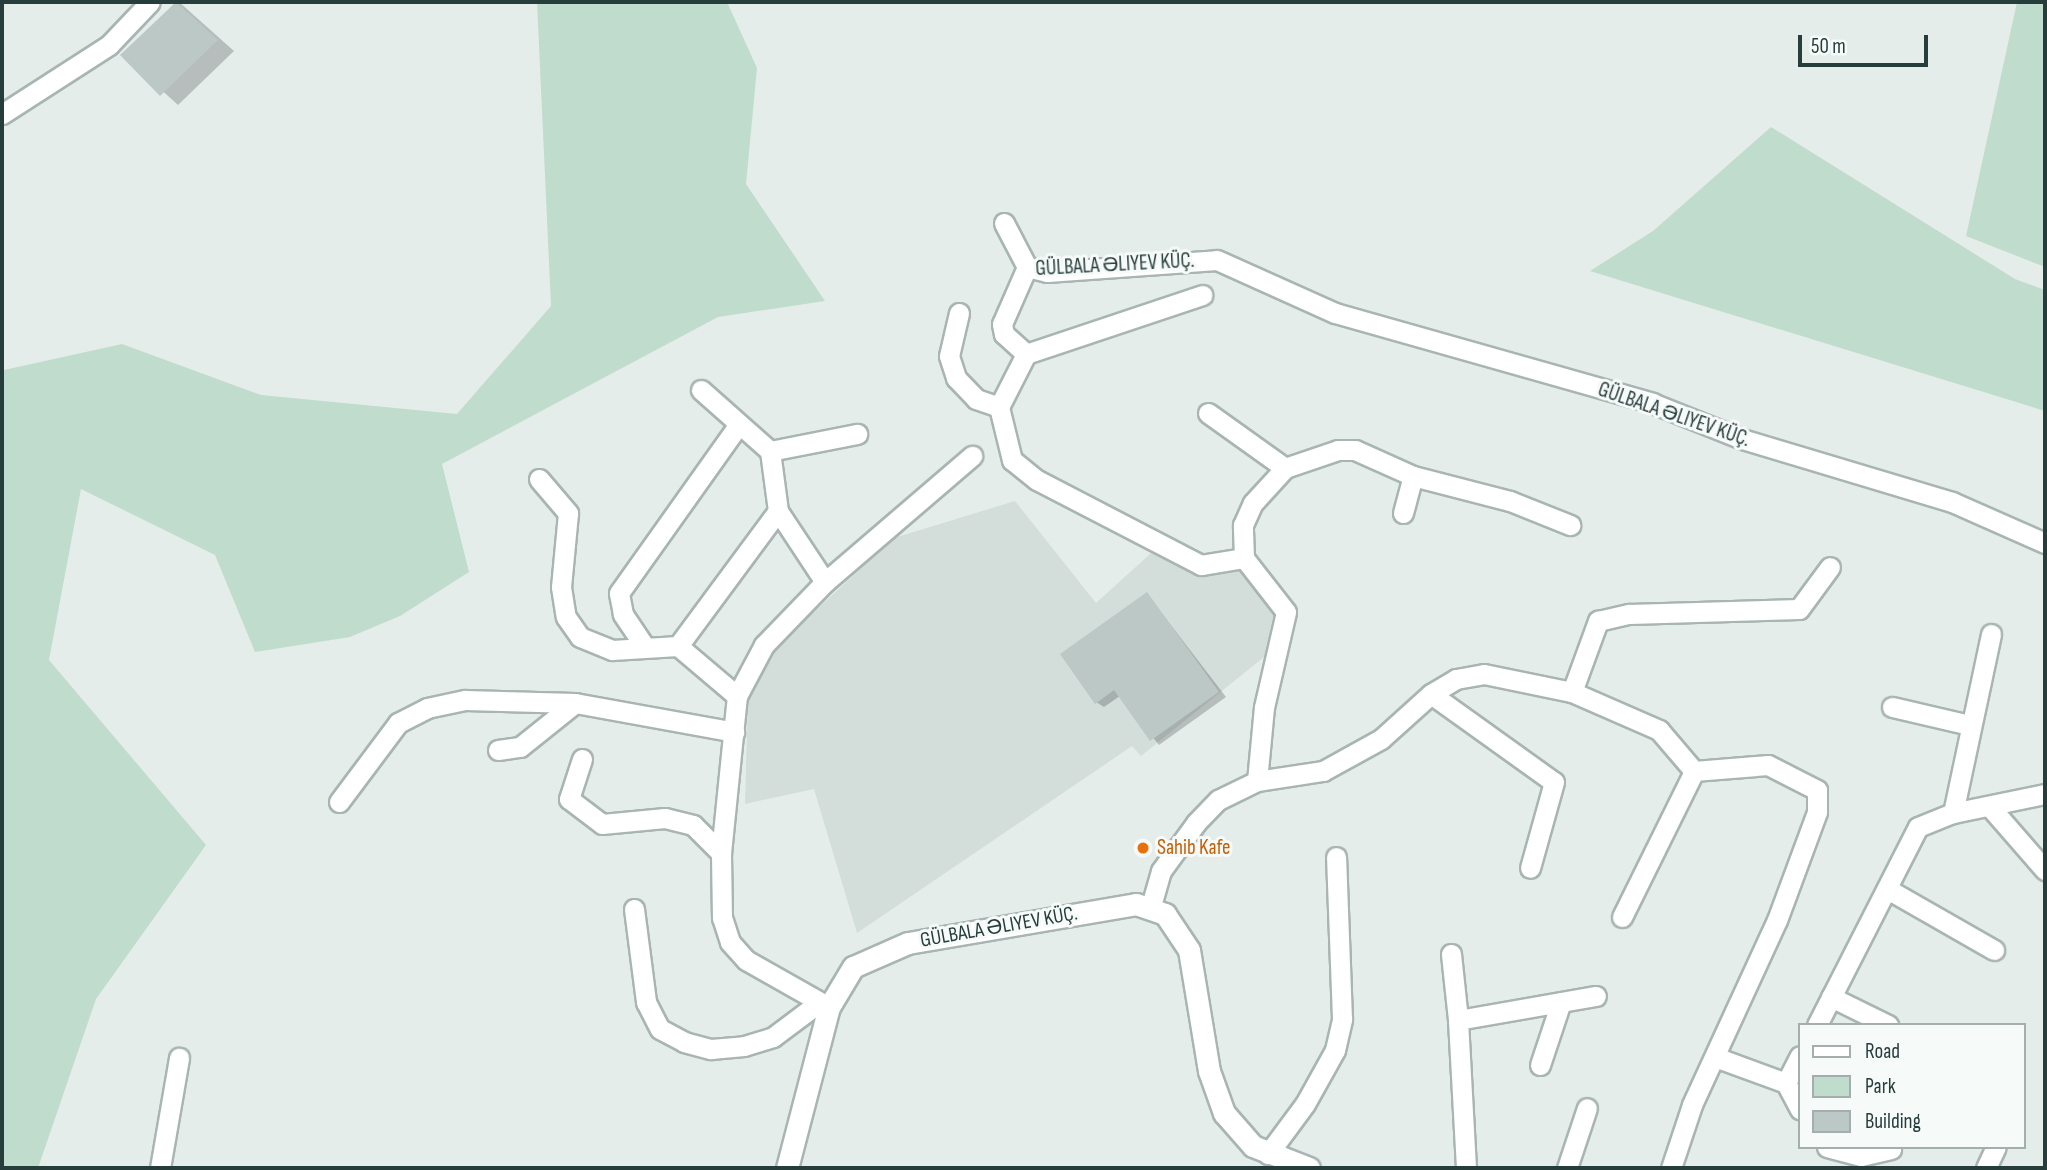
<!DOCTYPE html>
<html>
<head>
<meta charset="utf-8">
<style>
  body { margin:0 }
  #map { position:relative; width:2047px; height:1170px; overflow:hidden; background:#e5edeb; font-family:"Sofia Sans Condensed",sans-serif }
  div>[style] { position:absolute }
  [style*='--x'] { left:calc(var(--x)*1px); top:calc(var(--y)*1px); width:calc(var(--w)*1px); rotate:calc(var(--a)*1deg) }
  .built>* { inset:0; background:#d3ddda }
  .green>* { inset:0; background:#c0dccd }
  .shadow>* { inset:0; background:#0003 }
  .building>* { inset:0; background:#bbc8c5 }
  .roads { filter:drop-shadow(2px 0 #a8b5b3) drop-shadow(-2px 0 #a8b5b3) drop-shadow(0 2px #a8b5b3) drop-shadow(0 -2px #a8b5b3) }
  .minor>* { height:19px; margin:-9.5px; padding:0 9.5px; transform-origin:9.5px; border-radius:9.5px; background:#fff }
  .tertiary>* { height:21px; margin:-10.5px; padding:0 10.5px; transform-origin:10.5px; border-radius:10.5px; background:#fff }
  .dots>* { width:19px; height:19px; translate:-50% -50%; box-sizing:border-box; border:4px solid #f6faf8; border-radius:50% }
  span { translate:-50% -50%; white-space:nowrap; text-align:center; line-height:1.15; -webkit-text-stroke:6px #f6faf8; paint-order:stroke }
  .street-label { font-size:21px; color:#263d3c }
  .food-label { font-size:21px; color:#c56008 }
  .left { translate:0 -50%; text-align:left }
  .frame { position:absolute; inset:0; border:4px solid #263d3c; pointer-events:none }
  .legend { position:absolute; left:1798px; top:1023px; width:228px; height:126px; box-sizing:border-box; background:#f6faf8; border:2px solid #a3aead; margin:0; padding:9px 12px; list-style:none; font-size:21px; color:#263d3c }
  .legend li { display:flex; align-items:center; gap:14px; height:35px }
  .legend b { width:35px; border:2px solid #a3aead }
  .scale { position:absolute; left:1798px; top:35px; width:130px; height:32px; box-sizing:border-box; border:4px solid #263d3c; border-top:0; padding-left:9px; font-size:21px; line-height:24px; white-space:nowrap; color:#263d3c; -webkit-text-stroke:5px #f6faf8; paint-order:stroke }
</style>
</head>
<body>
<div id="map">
  <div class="built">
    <i style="clip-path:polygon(1015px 501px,1096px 603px,1160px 545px,1237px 568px,1274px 613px,1264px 657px,1141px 756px,1132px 746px,857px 933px,814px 789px,745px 804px,748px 694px,765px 657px,894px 538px)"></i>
  </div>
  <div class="green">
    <i style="clip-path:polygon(537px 2px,727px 2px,757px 68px,746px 184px,825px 301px,718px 317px,442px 464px,469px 572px,400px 616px,350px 637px,255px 652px,215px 555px,81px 489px,49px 660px,206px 845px,96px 999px,38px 1168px,2px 1168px,4px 370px,122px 344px,261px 395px,457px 414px,551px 306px)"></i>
    <i style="clip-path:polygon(2017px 2px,2045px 2px,2045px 267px,1966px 236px)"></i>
    <i style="clip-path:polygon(1771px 127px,2015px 279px,2045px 290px,2045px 411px,1590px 271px,1653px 231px)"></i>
  </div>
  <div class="shadow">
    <i style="clip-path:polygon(179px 2px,234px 51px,178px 105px,123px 55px)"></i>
    <i style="clip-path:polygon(1147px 594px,1226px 697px,1159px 745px,1120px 696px,1104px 707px,1096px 702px)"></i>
  </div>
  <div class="building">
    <i style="clip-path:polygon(176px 2px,218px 40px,160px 96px,120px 55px)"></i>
    <i style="clip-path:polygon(1147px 592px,1219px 692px,1150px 741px,1114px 690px,1095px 704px,1060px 654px)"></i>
  </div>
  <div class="roads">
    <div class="minor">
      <i style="--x:2;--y:114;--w:127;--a:-32.8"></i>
      <i style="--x:109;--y:45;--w:59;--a:-46.4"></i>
      <i style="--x:1004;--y:223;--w:50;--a:62.4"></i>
      <i style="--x:1027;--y:267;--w:21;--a:14"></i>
      <i style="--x:1047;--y:272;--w:170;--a:-4"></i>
      <i style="--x:1217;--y:260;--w:129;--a:24.2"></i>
      <i style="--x:1335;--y:313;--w:330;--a:15.8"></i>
      <i style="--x:1652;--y:403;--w:97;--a:21.8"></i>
      <i style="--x:1742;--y:439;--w:219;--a:16.7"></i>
      <i style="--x:1952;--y:502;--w:102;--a:23.8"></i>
      <i style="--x:1027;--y:267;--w:62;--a:113.7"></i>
      <i style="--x:1002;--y:324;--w:10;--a:79"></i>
      <i style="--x:1004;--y:334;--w:30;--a:42"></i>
      <i style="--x:1026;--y:354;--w:59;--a:117"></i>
      <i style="--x:999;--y:407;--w:55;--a:76.2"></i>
      <i style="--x:1012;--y:460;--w:32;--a:39"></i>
      <i style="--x:1037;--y:480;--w:185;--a:27.4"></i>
      <i style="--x:1201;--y:565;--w:44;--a:-9.2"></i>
      <i style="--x:1244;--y:558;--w:68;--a:52.1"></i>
      <i style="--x:1286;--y:612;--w:98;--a:103"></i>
      <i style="--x:1264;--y:707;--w:74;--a:95.4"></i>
      <i style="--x:1257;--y:781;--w:43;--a:154"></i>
      <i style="--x:1218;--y:800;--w:32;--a:134"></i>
      <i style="--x:1196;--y:823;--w:59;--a:126.1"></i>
      <i style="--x:1161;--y:871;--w:36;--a:106"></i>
      <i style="--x:959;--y:313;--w:44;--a:103.1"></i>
      <i style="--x:949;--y:356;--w:23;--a:72"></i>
      <i style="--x:956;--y:378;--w:29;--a:46"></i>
      <i style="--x:976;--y:399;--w:24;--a:19"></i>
      <i style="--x:1026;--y:354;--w:186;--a:-18.5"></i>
      <i style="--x:701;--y:390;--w:92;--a:41.5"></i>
      <i style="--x:1208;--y:413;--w:95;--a:35.5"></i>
      <i style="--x:539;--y:479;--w:45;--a:49.5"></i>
      <i style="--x:568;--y:513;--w:74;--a:95.4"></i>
      <i style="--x:561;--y:587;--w:30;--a:81"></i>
      <i style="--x:566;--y:617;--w:24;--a:55"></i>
      <i style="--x:580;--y:637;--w:35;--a:22"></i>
      <i style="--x:612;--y:650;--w:66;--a:-3.5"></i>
      <i style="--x:678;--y:646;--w:77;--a:40.3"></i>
      <i style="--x:1403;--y:513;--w:38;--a:-75"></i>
      <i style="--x:1244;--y:558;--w:33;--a:-92"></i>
      <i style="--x:1243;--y:525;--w:24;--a:-66"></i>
      <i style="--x:1253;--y:503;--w:47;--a:-47.6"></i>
      <i style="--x:1285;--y:468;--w:56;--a:-18.8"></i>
      <i style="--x:1338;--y:450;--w:17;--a:0"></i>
      <i style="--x:1355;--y:450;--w:64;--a:24.1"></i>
      <i style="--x:1413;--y:476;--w:100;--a:14.5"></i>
      <i style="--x:1510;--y:501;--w:65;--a:21.8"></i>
      <i style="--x:825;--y:582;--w:85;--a:-123.5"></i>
      <i style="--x:778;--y:511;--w:61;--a:-97.6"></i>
      <i style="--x:770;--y:451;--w:89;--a:-11.1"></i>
      <i style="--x:678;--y:646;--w:168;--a:-53.5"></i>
      <i style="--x:645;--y:647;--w:40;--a:-124"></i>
      <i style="--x:623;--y:614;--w:21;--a:-101"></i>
      <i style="--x:619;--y:593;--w:207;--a:-54.6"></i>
      <i style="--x:1572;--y:692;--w:76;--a:-69.9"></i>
      <i style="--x:1598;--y:621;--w:32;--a:-13"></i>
      <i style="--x:1629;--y:614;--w:170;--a:-1.7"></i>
      <i style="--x:1799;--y:609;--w:52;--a:-53.6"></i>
      <i style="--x:1431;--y:694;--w:151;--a:35.6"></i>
      <i style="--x:1554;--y:782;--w:89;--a:105.6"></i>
      <i style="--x:1892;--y:707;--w:80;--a:13"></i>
      <i style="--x:498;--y:750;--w:22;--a:-8"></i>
      <i style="--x:520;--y:747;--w:70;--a:-38.7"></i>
      <i style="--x:582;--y:759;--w:42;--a:108"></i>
      <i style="--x:569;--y:799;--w:41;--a:37.1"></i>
      <i style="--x:602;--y:824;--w:63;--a:-5.4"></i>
      <i style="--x:665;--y:818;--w:29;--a:14"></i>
      <i style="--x:693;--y:825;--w:40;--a:45"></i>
      <i style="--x:1257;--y:781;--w:67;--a:-8.6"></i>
      <i style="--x:1323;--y:771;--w:66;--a:-28.9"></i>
      <i style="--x:1381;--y:739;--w:67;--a:-42"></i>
      <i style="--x:1431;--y:694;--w:29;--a:-31"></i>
      <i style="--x:1456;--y:679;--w:28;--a:-10"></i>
      <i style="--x:1484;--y:674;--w:90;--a:11.6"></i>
      <i style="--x:1572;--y:692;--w:95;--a:23.6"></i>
      <i style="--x:1659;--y:730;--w:54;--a:49.5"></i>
      <i style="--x:1694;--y:771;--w:74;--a:-4.6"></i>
      <i style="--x:1768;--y:765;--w:55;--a:27"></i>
      <i style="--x:1817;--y:790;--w:22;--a:90"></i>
      <i style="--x:1817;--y:812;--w:115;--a:110.3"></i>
      <i style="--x:1777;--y:920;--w:204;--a:114.7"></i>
      <i style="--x:1692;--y:1105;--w:66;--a:108.4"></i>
      <i style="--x:339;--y:802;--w:99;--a:-53.2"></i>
      <i style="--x:398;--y:723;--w:33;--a:-27"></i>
      <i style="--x:427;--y:708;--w:39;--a:-12"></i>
      <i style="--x:465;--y:700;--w:110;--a:1.6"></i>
      <i style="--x:575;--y:703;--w:162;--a:10.3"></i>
      <i style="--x:1990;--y:807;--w:84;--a:48.9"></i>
      <i style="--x:1953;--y:813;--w:183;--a:-78"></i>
      <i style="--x:1889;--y:890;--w:121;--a:29.7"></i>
      <i style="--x:634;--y:909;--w:94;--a:82.6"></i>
      <i style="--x:646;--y:1002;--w:30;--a:63"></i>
      <i style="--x:660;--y:1029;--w:27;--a:28"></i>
      <i style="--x:684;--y:1042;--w:28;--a:15"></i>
      <i style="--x:711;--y:1049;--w:33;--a:-5"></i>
      <i style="--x:744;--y:1046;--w:30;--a:-17"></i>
      <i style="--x:773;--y:1037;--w:54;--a:-36.7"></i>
      <i style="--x:1622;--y:917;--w:163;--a:-63.7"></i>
      <i style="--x:1451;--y:954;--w:66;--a:83.9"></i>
      <i style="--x:1831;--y:997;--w:64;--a:26.2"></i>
      <i style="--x:829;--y:1007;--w:95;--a:-150.5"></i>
      <i style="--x:746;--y:960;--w:24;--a:-132"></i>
      <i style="--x:730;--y:942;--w:25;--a:-108"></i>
      <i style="--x:722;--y:918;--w:65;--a:-90.9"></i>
      <i style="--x:721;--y:853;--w:158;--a:-84.2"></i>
      <i style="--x:737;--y:696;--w:58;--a:-62.1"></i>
      <i style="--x:764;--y:645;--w:88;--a:-45.9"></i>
      <i style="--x:825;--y:582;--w:194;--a:-40.6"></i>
      <i style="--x:1817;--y:1025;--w:222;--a:-63"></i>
      <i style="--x:1918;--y:827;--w:38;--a:-22"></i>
      <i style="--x:1953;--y:813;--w:94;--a:-11.7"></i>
      <i style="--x:1715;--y:1057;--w:76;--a:20.1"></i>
      <i style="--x:1786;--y:1083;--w:30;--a:62"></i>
      <i style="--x:1540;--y:1065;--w:66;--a:-71.6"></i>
      <i style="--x:1786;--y:1083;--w:30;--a:-63"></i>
      <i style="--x:1827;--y:1147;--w:35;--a:15"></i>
      <i style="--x:1861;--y:1156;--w:31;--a:-13"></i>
      <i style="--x:1268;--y:1154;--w:62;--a:-53.5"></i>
      <i style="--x:1305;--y:1104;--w:62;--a:-60.9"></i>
      <i style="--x:1335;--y:1050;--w:32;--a:-77"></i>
      <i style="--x:1342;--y:1019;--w:162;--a:-92.1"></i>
      <i style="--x:160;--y:1168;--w:112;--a:-80.2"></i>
      <i style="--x:1466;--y:1168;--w:148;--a:-93.1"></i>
      <i style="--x:1458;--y:1020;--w:140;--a:-9.9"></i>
      <i style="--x:1567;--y:1168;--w:63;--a:-71.6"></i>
      <i style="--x:1986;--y:1168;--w:23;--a:-65"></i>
    </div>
    <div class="tertiary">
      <i style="--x:787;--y:1168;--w:166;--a:-75.4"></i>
      <i style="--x:829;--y:1007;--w:47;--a:-59"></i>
      <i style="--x:853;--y:967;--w:60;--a:-23.6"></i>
      <i style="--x:908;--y:943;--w:231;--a:-9.7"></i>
      <i style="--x:1136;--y:904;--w:31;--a:19"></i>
      <i style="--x:1165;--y:914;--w:43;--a:56.3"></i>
      <i style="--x:1189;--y:950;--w:123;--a:80.6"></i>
      <i style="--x:1209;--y:1071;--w:45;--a:70.3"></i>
      <i style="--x:1224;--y:1113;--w:44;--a:48.7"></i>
      <i style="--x:1253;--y:1146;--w:60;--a:21.4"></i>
    </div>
  </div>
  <div class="dots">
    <i style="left:1143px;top:848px;background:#e8710a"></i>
  </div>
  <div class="street-label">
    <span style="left:1115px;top:265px;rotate:-3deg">GÜLBALA ƏLIYEV KÜÇ.</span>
    <span style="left:1674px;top:415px;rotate:19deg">GÜLBALA ƏLIYEV KÜÇ.</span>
    <span style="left:999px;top:927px;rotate:-10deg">GÜLBALA ƏLIYEV KÜÇ.</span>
  </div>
  <div class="food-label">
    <span class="left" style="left:1157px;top:848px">Sahib Kafe</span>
  </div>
  <div class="frame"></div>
  <ul class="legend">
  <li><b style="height:9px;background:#fff"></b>Road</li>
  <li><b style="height:19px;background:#c0dccd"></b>Park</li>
  <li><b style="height:19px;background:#bbc8c5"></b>Building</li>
  </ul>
  <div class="scale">50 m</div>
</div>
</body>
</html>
